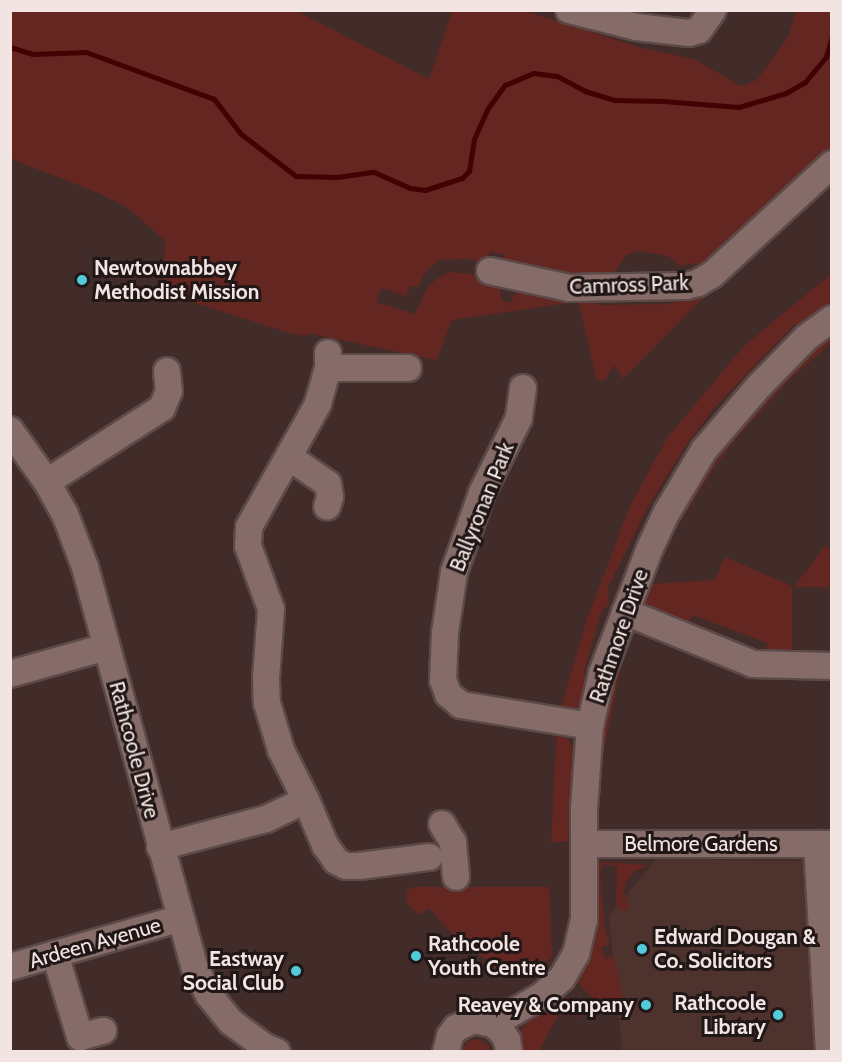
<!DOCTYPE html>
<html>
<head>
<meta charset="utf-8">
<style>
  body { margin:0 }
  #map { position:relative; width:842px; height:1062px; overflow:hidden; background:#412c29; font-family:Cabin,sans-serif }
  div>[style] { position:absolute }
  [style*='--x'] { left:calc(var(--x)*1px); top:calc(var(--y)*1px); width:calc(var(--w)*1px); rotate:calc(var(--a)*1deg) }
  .built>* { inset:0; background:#4e322e }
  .green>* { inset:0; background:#642621 }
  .stream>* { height:5px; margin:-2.5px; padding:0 2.5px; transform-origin:2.5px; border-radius:2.5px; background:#420102 }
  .roads { filter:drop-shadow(2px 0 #5c4a48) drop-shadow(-2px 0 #5c4a48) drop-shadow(0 2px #5c4a48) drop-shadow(0 -2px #5c4a48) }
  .minor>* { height:26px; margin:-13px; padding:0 13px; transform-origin:13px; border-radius:13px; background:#856c69 }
  .dots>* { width:16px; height:16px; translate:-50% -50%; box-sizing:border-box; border:3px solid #211716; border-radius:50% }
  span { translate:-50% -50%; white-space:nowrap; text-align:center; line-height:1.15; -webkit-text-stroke:6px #211716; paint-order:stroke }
  .poi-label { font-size:21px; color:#f2e4e2; font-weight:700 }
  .left { translate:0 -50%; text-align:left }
  .right { translate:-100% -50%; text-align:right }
  .street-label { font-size:21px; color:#f2e4e2 }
  .frame { position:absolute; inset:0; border:12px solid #f2e4e2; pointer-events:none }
</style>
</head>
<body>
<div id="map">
  <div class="built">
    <i style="clip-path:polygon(656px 859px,805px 861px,816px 1051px,622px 1051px,609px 916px)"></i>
  </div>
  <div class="green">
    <i style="clip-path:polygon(10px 11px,297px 11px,429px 79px,452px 11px,525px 11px,642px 48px,694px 59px,741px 86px,757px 80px,788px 37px,796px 11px,831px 11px,831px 149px,715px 263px,704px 267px,693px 263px,681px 266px,668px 256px,639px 251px,626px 255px,613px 275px,568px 282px,502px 266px,504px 254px,490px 252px,488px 264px,467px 259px,440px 260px,426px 271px,418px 287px,411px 286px,405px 296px,381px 288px,376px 302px,415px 314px,426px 290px,435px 280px,449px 272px,471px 274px,498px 284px,502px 300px,510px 303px,515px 294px,524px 289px,568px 297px,569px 303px,452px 320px,437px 360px,307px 333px,306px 336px,293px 334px,163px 293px,165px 241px,127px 207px,96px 192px,11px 159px)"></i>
    <i style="clip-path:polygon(831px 274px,831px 308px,814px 320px,794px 325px,713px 409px,687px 444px,649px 505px,608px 587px,609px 604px,601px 612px,584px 672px,587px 681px,581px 704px,568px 716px,558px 718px,586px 622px,629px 508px,667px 438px,744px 346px)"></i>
    <i style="clip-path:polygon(701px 295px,705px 296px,623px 379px,614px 365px,606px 380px,597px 381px,578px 300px,586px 299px,600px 305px,668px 304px)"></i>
    <i style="clip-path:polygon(831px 332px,831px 343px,790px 379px,733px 442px,709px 476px,676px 529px,650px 584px,715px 580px,725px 557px,792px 586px,792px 659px,763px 657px,768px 643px,692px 615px,686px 628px,638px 605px,685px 507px,683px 501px,692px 495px,745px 423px,744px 416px,780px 376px)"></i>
    <i style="clip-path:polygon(826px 545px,831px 549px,831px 587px,794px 587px)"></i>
    <i style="clip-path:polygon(610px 669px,620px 672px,601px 765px,599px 788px,589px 786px)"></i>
    <i style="clip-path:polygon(557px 731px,566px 735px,574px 750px,568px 841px,551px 843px)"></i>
    <i style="clip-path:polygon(601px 862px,648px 865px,634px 872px,627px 881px,624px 891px,629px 909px,621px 911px,616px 905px,617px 866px,606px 864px,602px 868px,600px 876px,605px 929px,610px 944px,601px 948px,606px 959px,614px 956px,623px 999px,602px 1008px,566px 971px,592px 882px)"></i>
    <i style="clip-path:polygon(412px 887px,549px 887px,552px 957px,537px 968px,498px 971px,492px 968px,485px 959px,459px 942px,429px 908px,419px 915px,407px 903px,407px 891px)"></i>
    <i style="clip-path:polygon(555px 997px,569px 997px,584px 1013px,577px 1018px,562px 1008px,539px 1051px,516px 1052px,518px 1036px,528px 1020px)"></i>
    <i style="clip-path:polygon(478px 1039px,488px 1044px,491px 1051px,460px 1051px,468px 1041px)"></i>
  </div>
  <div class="stream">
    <i style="--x:10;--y:47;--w:24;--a:17"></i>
    <i style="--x:33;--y:54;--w:53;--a:-2.2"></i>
    <i style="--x:86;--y:52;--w:136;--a:20.2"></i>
    <i style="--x:214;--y:99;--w:44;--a:52.4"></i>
    <i style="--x:241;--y:134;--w:69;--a:37.4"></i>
    <i style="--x:296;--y:176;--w:41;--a:1.4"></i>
    <i style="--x:337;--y:177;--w:37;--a:-8"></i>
    <i style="--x:374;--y:172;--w:39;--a:24"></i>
    <i style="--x:410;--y:188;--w:15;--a:8"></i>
    <i style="--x:425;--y:190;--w:39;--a:-18"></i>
    <i style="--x:462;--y:178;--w:10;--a:-45"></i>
    <i style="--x:469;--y:171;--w:32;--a:-81"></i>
    <i style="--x:474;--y:139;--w:34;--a:-66"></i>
    <i style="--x:488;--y:108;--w:29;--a:-54"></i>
    <i style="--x:505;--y:85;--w:30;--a:-23"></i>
    <i style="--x:533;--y:73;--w:24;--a:7"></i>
    <i style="--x:557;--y:76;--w:32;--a:28"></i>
    <i style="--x:585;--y:91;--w:31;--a:17"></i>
    <i style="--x:615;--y:100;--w:48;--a:1.2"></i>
    <i style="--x:663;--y:101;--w:76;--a:4.5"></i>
    <i style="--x:739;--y:107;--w:49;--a:-16.6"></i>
    <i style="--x:786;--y:93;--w:22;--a:-30"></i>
    <i style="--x:805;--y:82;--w:33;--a:-50"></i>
    <i style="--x:826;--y:57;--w:22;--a:-74"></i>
  </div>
  <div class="roads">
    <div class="minor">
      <i style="--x:569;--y:10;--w:69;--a:14.2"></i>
      <i style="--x:636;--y:27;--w:53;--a:6.5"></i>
      <i style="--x:689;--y:33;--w:10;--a:-17"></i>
      <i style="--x:699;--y:30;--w:24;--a:-55"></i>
      <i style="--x:490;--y:271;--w:81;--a:12.1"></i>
      <i style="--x:569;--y:288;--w:117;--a:-1"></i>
      <i style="--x:686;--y:286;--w:12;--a:-14"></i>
      <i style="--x:698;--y:283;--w:17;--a:-31"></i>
      <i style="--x:713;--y:274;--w:162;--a:-42.7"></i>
      <i style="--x:328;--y:353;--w:15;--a:90"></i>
      <i style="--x:328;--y:368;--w:37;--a:106"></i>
      <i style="--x:318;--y:404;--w:141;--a:119.3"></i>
      <i style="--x:249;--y:527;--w:19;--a:93"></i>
      <i style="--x:248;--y:546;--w:67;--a:69.9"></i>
      <i style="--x:271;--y:609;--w:69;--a:94.1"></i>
      <i style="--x:266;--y:678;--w:25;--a:88"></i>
      <i style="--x:267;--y:703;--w:49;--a:73.4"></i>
      <i style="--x:281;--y:750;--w:56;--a:63.4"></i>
      <i style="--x:306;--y:800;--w:49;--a:67.1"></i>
      <i style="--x:325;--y:845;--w:19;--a:55"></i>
      <i style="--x:336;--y:861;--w:11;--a:27"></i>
      <i style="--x:346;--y:866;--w:13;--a:0"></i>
      <i style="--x:359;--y:866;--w:71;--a:-7.3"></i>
      <i style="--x:328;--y:368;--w:80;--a:0"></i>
      <i style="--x:523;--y:388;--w:30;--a:98"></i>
      <i style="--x:519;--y:418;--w:84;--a:116.3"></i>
      <i style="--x:482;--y:493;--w:84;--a:109.5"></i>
      <i style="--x:454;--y:572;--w:62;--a:98.4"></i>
      <i style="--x:445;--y:633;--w:47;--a:92.4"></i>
      <i style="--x:443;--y:680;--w:15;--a:70"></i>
      <i style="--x:448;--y:694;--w:17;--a:40"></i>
      <i style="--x:461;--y:705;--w:131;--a:9.2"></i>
      <i style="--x:10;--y:430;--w:64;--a:54.6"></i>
      <i style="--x:47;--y:482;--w:37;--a:61"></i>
      <i style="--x:65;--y:514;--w:57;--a:69.3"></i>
      <i style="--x:85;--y:567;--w:416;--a:74.7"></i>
      <i style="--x:195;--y:968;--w:30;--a:63"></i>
      <i style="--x:209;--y:995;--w:35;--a:51"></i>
      <i style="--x:231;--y:1022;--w:42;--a:36.3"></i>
      <i style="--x:265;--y:1047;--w:13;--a:23"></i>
      <i style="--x:289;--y:457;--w:47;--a:34.7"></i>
      <i style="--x:328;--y:484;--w:13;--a:81"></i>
      <i style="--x:330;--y:497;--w:10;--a:107"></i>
      <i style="--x:47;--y:482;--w:137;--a:-32.8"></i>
      <i style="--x:162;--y:408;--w:18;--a:-68"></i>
      <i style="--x:169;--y:391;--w:20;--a:-96"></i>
      <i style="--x:625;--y:612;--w:138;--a:22.1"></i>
      <i style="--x:753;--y:664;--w:79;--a:1.5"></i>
      <i style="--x:10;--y:674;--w:100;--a:-15.7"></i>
      <i style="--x:442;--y:824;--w:21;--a:59"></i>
      <i style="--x:453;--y:842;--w:35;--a:85"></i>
      <i style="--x:584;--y:844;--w:248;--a:0"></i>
      <i style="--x:817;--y:844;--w:208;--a:86.7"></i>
      <i style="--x:160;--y:847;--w:110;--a:-14.8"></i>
      <i style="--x:266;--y:819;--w:44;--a:-25.4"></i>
      <i style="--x:55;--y:954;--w:87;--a:73.2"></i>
      <i style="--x:80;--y:1037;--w:24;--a:-15"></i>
      <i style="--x:10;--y:967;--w:176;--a:-15.9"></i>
      <i style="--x:493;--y:1024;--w:58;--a:-30.1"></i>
      <i style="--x:543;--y:995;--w:25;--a:-42"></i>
      <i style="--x:562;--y:978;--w:28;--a:-60"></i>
      <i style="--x:576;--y:954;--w:35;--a:-77"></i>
      <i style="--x:584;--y:920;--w:111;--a:-90"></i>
      <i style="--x:584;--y:809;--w:83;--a:-85.9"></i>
      <i style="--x:590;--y:726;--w:54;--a:-77.2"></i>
      <i style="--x:602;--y:673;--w:134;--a:-69"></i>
      <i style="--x:650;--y:548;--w:40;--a:-65"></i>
      <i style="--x:667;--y:512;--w:72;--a:-59.2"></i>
      <i style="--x:704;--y:450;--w:86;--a:-49.3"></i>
      <i style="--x:760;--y:385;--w:67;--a:-45.6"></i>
      <i style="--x:807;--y:337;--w:31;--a:-36"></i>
      <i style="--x:446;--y:1052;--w:16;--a:-76"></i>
      <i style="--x:450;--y:1036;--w:10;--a:-53"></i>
      <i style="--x:456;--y:1028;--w:20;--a:-24"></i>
      <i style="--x:474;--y:1020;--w:19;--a:12"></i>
      <i style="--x:493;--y:1024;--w:11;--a:41"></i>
      <i style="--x:501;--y:1031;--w:11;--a:56"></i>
      <i style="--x:507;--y:1040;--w:12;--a:81"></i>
    </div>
  </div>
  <div class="dots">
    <i style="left:82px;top:280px;background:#53cbdb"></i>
    <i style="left:642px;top:949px;background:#53cbdb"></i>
    <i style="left:416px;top:956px;background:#53cbdb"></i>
    <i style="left:296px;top:971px;background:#53cbdb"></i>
    <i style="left:646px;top:1005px;background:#53cbdb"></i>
    <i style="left:778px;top:1015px;background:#53cbdb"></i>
  </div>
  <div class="poi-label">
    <span class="left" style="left:94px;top:280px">Newtownabbey<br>Methodist Mission</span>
    <span class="left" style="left:654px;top:949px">Edward Dougan &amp;<br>Co. Solicitors</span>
    <span class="left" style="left:428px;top:956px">Rathcoole<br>Youth Centre</span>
    <span class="right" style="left:284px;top:971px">Eastway<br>Social Club</span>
    <span class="right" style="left:766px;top:1015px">Rathcoole<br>Library</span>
    <span class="right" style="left:634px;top:1005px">Reavey &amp; Company</span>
  </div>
  <div class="street-label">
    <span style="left:629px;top:285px;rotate:-2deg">Camross Park</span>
    <span style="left:482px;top:507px;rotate:-68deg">Ballyronan Park</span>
    <span style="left:619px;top:636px;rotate:-71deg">Rathmore Drive</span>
    <span style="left:134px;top:750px;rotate:75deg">Rathcoole Drive</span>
    <span style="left:701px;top:844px">Belmore Gardens</span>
    <span style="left:95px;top:943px;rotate:-16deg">Ardeen Avenue</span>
  </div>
  <div class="frame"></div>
</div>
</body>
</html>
